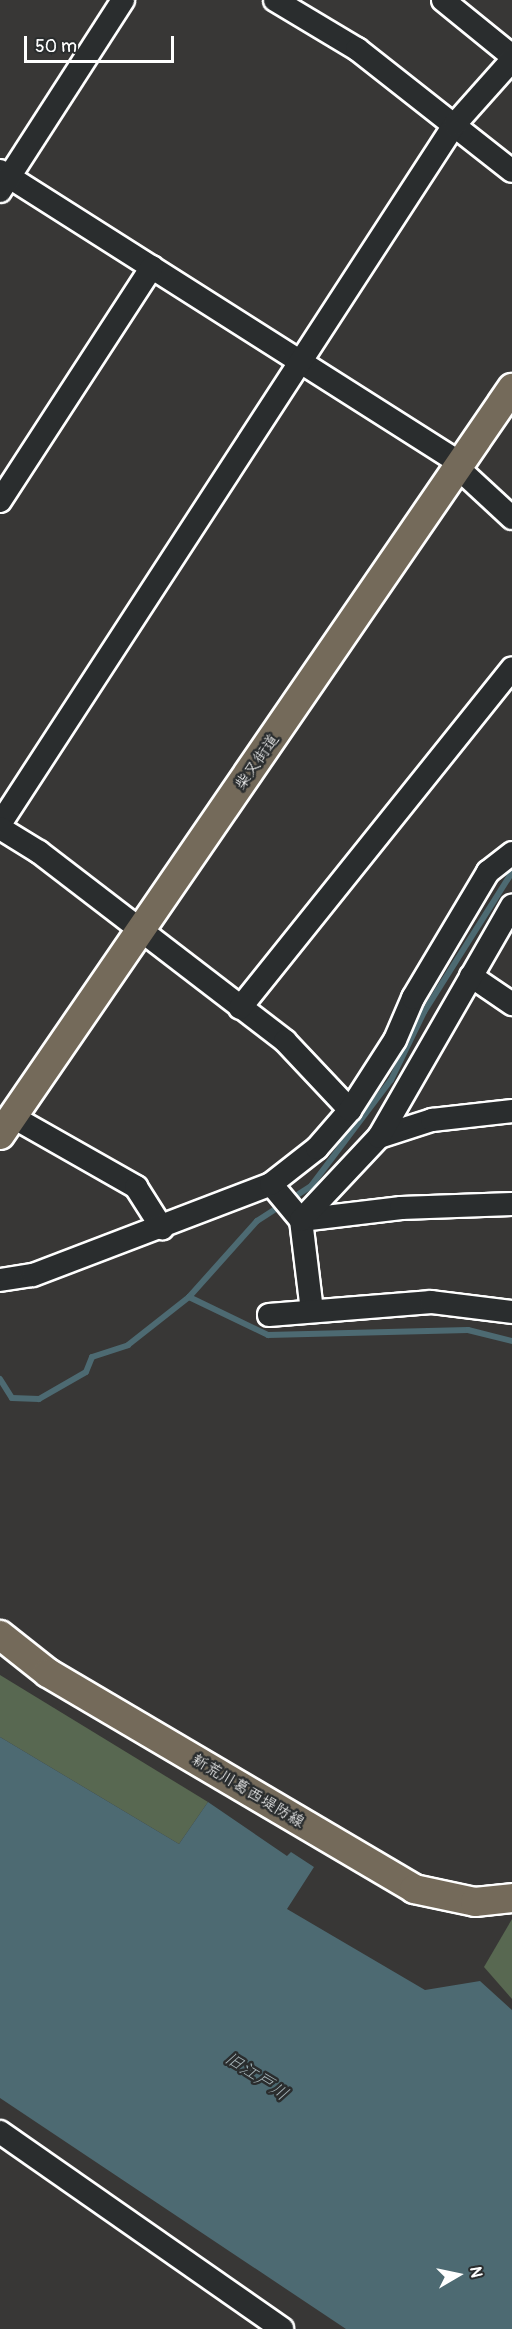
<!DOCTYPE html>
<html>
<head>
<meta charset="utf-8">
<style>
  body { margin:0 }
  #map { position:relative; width:512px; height:2329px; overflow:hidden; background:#383736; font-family:Pangolin,"Klee One",sans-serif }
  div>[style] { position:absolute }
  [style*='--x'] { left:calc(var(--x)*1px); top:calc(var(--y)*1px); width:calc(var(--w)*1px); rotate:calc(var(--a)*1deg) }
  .green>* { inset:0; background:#586851 }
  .water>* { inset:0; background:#4d6a72 }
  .stream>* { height:6px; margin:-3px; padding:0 3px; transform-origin:3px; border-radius:3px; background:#4d6a72 }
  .roads { filter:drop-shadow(2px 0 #fff) drop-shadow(-2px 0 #fff) drop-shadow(0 2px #fff) drop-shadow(0 -2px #fff) }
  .minor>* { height:22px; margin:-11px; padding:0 11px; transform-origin:11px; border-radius:11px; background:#2a2d2e }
  .major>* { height:28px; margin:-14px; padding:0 14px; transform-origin:14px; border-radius:14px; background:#746a5a }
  span { translate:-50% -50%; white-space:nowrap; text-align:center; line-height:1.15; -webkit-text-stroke:5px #2a2d2e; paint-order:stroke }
  .street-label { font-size:16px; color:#fff }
  .water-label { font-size:18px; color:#a6b4b8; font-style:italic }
  .north { position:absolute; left:428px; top:2245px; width:60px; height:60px; -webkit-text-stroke:4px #2a2d2e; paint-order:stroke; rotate:81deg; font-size:16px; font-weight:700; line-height:24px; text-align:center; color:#fff }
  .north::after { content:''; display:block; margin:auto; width:21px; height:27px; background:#fff; clip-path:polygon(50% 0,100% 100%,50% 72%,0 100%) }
  .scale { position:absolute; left:24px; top:36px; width:150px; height:27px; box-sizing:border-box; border:3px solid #fff; border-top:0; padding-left:8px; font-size:18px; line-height:21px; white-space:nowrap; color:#fff; -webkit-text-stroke:4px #2a2d2e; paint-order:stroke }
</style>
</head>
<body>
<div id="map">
  <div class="green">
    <i style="clip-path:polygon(0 1675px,208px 1802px,179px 1844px,0 1737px)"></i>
    <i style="clip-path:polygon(512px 1919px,512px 1999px,484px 1967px)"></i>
  </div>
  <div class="water">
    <i style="clip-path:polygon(0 1737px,179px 1844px,208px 1802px,287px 1856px,291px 1852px,314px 1867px,287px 1909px,425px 1990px,480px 1981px,512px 2010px,512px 2329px,346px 2329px,0 2098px)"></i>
  </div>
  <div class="stream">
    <i style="--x:291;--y:1199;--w:24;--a:-33"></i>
    <i style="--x:311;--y:1186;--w:133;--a:-53"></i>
    <i style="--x:391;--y:1080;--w:76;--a:-64.1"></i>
    <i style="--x:424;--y:1012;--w:165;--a:-57.8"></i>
    <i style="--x:189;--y:1297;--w:102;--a:-48.2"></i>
    <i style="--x:257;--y:1221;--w:30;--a:-33"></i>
    <i style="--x:0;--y:1379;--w:22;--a:58"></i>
    <i style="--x:12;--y:1398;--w:27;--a:2"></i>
    <i style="--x:39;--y:1399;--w:54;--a:-29.9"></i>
    <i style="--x:86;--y:1372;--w:16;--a:-68"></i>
    <i style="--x:92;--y:1357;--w:38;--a:-18"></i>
    <i style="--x:128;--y:1345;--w:78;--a:-38.2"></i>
    <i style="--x:189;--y:1297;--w:88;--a:25.7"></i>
    <i style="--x:268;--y:1335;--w:200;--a:-1.4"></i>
    <i style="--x:468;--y:1330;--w:45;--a:14"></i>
  </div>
  <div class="roads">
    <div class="minor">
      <i style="--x:275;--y:0;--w:96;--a:30.9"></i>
      <i style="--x:357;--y:49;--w:197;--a:38.2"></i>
      <i style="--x:443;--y:0;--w:89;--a:39.1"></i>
      <i style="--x:0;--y:171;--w:545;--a:32.41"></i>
      <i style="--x:0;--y:191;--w:227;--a:-57.2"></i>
      <i style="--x:457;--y:467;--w:75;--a:42.8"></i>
      <i style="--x:0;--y:501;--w:279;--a:-57"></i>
      <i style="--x:0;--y:824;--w:835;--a:-56.98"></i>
      <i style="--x:455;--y:124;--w:86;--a:-48.3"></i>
      <i style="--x:0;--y:828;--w:46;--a:31.6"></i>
      <i style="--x:39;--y:852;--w:310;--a:37.5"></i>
      <i style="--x:285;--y:1041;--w:95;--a:46.7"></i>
      <i style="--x:471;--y:976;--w:50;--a:34.3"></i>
      <i style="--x:240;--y:1008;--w:435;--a:-51.3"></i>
      <i style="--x:13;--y:1117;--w:142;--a:29.6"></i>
      <i style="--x:136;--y:1187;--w:49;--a:57.6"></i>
      <i style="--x:379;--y:1137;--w:56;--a:-17.8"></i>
      <i style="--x:432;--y:1120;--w:81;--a:-6.4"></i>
      <i style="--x:271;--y:1184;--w:47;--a:50.2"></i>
      <i style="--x:301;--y:1220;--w:101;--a:-6.8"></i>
      <i style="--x:401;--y:1208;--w:111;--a:-2.1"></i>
      <i style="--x:0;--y:1280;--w:33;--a:-9"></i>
      <i style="--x:33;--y:1275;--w:255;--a:-20.9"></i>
      <i style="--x:271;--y:1184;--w:58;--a:-38"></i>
      <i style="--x:317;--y:1148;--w:50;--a:-49"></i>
      <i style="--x:350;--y:1110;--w:83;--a:-57.3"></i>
      <i style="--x:395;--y:1040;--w:46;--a:-66.8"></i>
      <i style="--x:413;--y:998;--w:147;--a:-59.2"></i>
      <i style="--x:488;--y:872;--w:31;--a:-38"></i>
      <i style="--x:312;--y:1311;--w:92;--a:-96.9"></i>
      <i style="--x:301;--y:1220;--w:114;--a:-46.8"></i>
      <i style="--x:379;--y:1137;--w:267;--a:-60.1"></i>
      <i style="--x:269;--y:1315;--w:163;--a:-4.6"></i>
      <i style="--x:431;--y:1302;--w:82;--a:7"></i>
      <i style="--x:0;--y:2132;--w:344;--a:34.9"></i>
    </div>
    <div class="major">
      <i style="--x:0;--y:1135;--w:906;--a:-55.57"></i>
      <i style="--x:0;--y:1635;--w:61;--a:38.4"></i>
      <i style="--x:48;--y:1673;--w:425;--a:30.5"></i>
      <i style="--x:414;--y:1889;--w:62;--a:12"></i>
      <i style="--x:475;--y:1902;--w:37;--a:-6"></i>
    </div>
  </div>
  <div class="street-label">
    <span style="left:257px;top:762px;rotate:-55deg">柴又街道</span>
    <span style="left:248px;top:1791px;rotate:31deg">新荒川葛西堤防線</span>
  </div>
  <div class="water-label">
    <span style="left:256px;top:2077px;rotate:34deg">旧江戸川</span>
  </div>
  <div class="north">N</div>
  <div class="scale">50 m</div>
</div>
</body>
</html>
